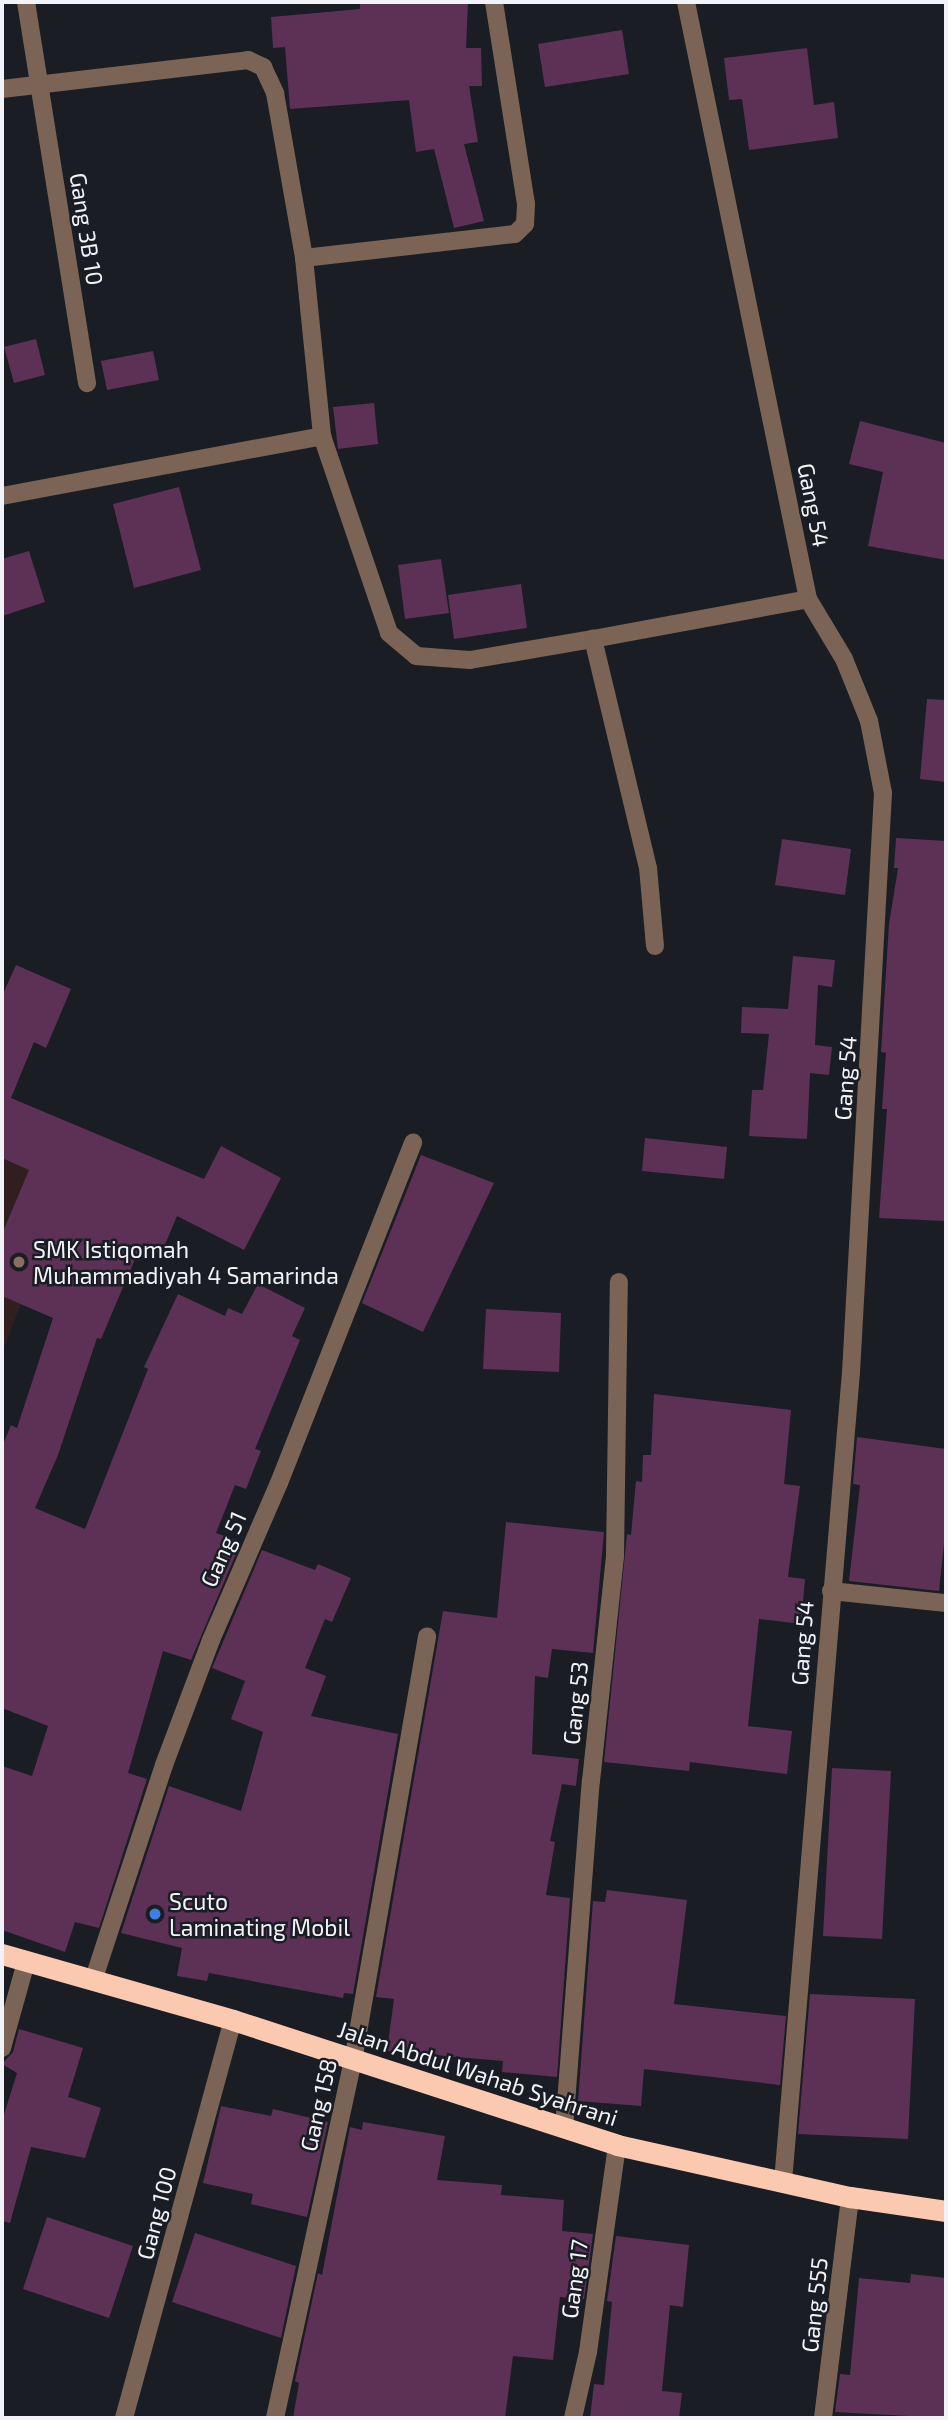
<!DOCTYPE html>
<html>
<head>
<meta charset="utf-8">
<style>
  body { margin:0 }
  #map { position:relative; width:948px; height:2420px; overflow:hidden; background:#1a1d24; font-family:"Exo 2",sans-serif }
  div>[style] { position:absolute }
  [style*='--x'] { left:calc(var(--x)*1px); top:calc(var(--y)*1px); width:calc(var(--w)*1px); rotate:calc(var(--a)*1deg) }
  .education>* { inset:0; background:#311e1e }
  .building>* { inset:0; background:#5c3155 }
  .street>* { height:18px; margin:-9px; padding:0 9px; transform-origin:9px; border-radius:9px; background:#7b6356 }
  .highway>* { height:21px; margin:-10.5px; padding:0 10.5px; transform-origin:10.5px; border-radius:10.5px; background:#fac9b0 }
  .dots>* { width:19px; height:19px; translate:-50% -50%; box-sizing:border-box; border:4px solid #1a1d24; border-radius:50% }
  span { translate:-50% -50%; white-space:nowrap; text-align:center; line-height:1.15; -webkit-text-stroke:5px #1a1d24; paint-order:stroke }
  .street-label { font-size:23px; color:#f2f3f8 }
  .poi-label { font-size:23px; color:#f2f3f8 }
  .left { translate:0 -50%; text-align:left }
  .frame { position:absolute; inset:0; border:4px solid #f2f3f8; pointer-events:none }
</style>
</head>
<body>
<div id="map">
  <div class="education">
    <i style="clip-path:polygon(2px 1143px,73px 1171px,2px 1353px)"></i>
  </div>
  <div class="building">
    <i style="clip-path:polygon(360px 2px,468px 2px,466px 48px,481px 48px,482px 86px,469px 86px,478px 142px,464px 144px,484px 221px,454px 228px,434px 149px,416px 152px,409px 100px,290px 109px,285px 47px,273px 48px,271px 17px,360px 9px)"></i>
    <i style="clip-path:polygon(622px 30px,629px 74px,545px 87px,538px 44px)"></i>
    <i style="clip-path:polygon(807px 48px,814px 105px,834px 102px,838px 138px,749px 150px,742px 99px,729px 100px,724px 58px)"></i>
    <i style="clip-path:polygon(36px 339px,45px 375px,14px 383px,4px 347px)"></i>
    <i style="clip-path:polygon(153px 351px,159px 380px,107px 390px,101px 361px)"></i>
    <i style="clip-path:polygon(374px 403px,378px 444px,338px 449px,333px 407px)"></i>
    <i style="clip-path:polygon(860px 421px,946px 443px,946px 560px,868px 546px,883px 472px,849px 464px)"></i>
    <i style="clip-path:polygon(179px 487px,201px 570px,134px 588px,113px 504px)"></i>
    <i style="clip-path:polygon(29px 551px,45px 602px,2px 616px,2px 559px)"></i>
    <i style="clip-path:polygon(441px 559px,449px 613px,405px 619px,398px 565px)"></i>
    <i style="clip-path:polygon(521px 584px,527px 628px,454px 639px,448px 595px)"></i>
    <i style="clip-path:polygon(927px 699px,946px 700px,946px 782px,920px 779px)"></i>
    <i style="clip-path:polygon(896px 838px,946px 841px,946px 1221px,879px 1218px,887px 1109px,882px 1109px,886px 1053px,881px 1052px,889px 924px,898px 868px,894px 868px)"></i>
    <i style="clip-path:polygon(782px 839px,851px 849px,845px 895px,775px 885px)"></i>
    <i style="clip-path:polygon(793px 956px,835px 960px,832px 987px,818px 985px,815px 1045px,832px 1047px,829px 1075px,810px 1073px,807px 1139px,749px 1136px,752px 1090px,763px 1090px,769px 1034px,741px 1033px,742px 1007px,788px 1009px)"></i>
    <i style="clip-path:polygon(16px 965px,71px 989px,46px 1048px,34px 1042px,11px 1098px,204px 1179px,221px 1146px,281px 1178px,244px 1250px,177px 1216px,161px 1254px,141px 1245px,101px 1339px,97px 1338px,58px 1455px,35px 1508px,85px 1529px,148px 1369px,144px 1367px,178px 1294px,225px 1316px,228px 1308px,242px 1314px,258px 1284px,305px 1308px,292px 1336px,300px 1340px,255px 1449px,261px 1451px,246px 1489px,235px 1485px,216px 1533px,241px 1542px,191px 1660px,163px 1651px,128px 1773px,147px 1779px,99px 1928px,75px 1922px,65px 1952px,2px 1930px,2px 1766px,32px 1776px,48px 1726px,2px 1708px,2px 1447px,11px 1425px,17px 1428px,53px 1318px,2px 1296px,2px 1234px,29px 1170px,2px 1158px,2px 996px)"></i>
    <i style="clip-path:polygon(645px 1138px,727px 1147px,724px 1179px,642px 1171px)"></i>
    <i style="clip-path:polygon(421px 1155px,494px 1183px,423px 1332px,362px 1303px)"></i>
    <i style="clip-path:polygon(486px 1309px,561px 1313px,559px 1372px,483px 1369px)"></i>
    <i style="clip-path:polygon(654px 1394px,791px 1410px,784px 1484px,800px 1486px,788px 1577px,805px 1579px,801px 1624px,759px 1619px,748px 1726px,792px 1731px,787px 1774px,690px 1762px,689px 1771px,604px 1762px,627px 1534px,631px 1535px,636px 1481px,642px 1482px,643px 1455px,651px 1455px)"></i>
    <i style="clip-path:polygon(857px 1437px,946px 1449px,946px 1525px,939px 1591px,849px 1581px,860px 1485px,853px 1484px)"></i>
    <i style="clip-path:polygon(506px 1522px,604px 1532px,593px 1653px,552px 1649px,548px 1678px,535px 1676px,532px 1754px,579px 1759px,576px 1786px,562px 1784px,550px 1841px,555px 1842px,546px 1895px,570px 1898px,557px 2077px,502px 2072px,503px 2061px,387px 2051px,394px 1999px,376px 1997px,443px 1611px,497px 1618px)"></i>
    <i style="clip-path:polygon(262px 1550px,315px 1570px,318px 1564px,351px 1578px,332px 1622px,325px 1619px,305px 1668px,326px 1676px,311px 1716px,398px 1734px,353px 1994px,344px 1993px,343px 1998px,209px 1973px,207px 1981px,177px 1976px,182px 1948px,121px 1933px,169px 1786px,241px 1811px,263px 1732px,231px 1719px,245px 1681px,212px 1668px)"></i>
    <i style="clip-path:polygon(832px 1768px,891px 1771px,882px 1939px,823px 1936px)"></i>
    <i style="clip-path:polygon(607px 1890px,687px 1900px,674px 2004px,786px 2016px,780px 2085px,644px 2069px,641px 2106px,578px 2101px,593px 1901px,605px 1902px)"></i>
    <i style="clip-path:polygon(810px 1994px,915px 1999px,908px 2139px,798px 2134px)"></i>
    <i style="clip-path:polygon(19px 2029px,83px 2048px,68px 2097px,101px 2108px,85px 2158px,31px 2147px,10px 2223px,2px 2221px,2px 2121px,17px 2073px,2px 2064px,13px 2052px)"></i>
    <i style="clip-path:polygon(221px 2106px,271px 2116px,273px 2109px,328px 2122px,307px 2217px,251px 2204px,253px 2194px,203px 2183px)"></i>
    <i style="clip-path:polygon(363px 2122px,445px 2136px,437px 2180px,502px 2185px,501px 2195px,564px 2200px,562px 2231px,593px 2234px,584px 2299px,560px 2297px,553px 2360px,513px 2356px,505px 2418px,293px 2418px,299px 2383px,295px 2381px,318px 2273px,322px 2275px,350px 2127px,362px 2130px)"></i>
    <i style="clip-path:polygon(47px 2217px,133px 2246px,109px 2318px,23px 2289px)"></i>
    <i style="clip-path:polygon(195px 2233px,296px 2266px,281px 2338px,172px 2302px)"></i>
    <i style="clip-path:polygon(616px 2236px,689px 2245px,683px 2307px,670px 2305px,662px 2391px,682px 2393px,679px 2418px,590px 2418px,594px 2384px,604px 2385px,612px 2302px,607px 2301px)"></i>
    <i style="clip-path:polygon(911px 2274px,946px 2278px,946px 2418px,835px 2412px,840px 2374px,850px 2375px,859px 2278px,910px 2283px)"></i>
  </div>
  <div class="street">
    <i style="--x:26;--y:2;--w:386;--a:80.9"></i>
    <i style="--x:686;--y:2;--w:609;--a:78.45"></i>
    <i style="--x:808;--y:599;--w:70;--a:59"></i>
    <i style="--x:844;--y:659;--w:67;--a:68"></i>
    <i style="--x:869;--y:721;--w:73;--a:79"></i>
    <i style="--x:883;--y:793;--w:580;--a:93.16"></i>
    <i style="--x:851;--y:1372;--w:813;--a:94.8"></i>
    <i style="--x:2;--y:89;--w:248;--a:-6.7"></i>
    <i style="--x:248;--y:60;--w:17;--a:25"></i>
    <i style="--x:263;--y:67;--w:29;--a:65"></i>
    <i style="--x:275;--y:93;--w:168;--a:80"></i>
    <i style="--x:304;--y:258;--w:212;--a:-6.5"></i>
    <i style="--x:515;--y:234;--w:14;--a:-45"></i>
    <i style="--x:525;--y:224;--w:20;--a:-87"></i>
    <i style="--x:526;--y:204;--w:205;--a:-99"></i>
    <i style="--x:304;--y:258;--w:179;--a:84.2"></i>
    <i style="--x:322;--y:436;--w:208;--a:71.2"></i>
    <i style="--x:389;--y:633;--w:35;--a:40"></i>
    <i style="--x:416;--y:656;--w:54;--a:4.2"></i>
    <i style="--x:470;--y:660;--w:125;--a:-9.7"></i>
    <i style="--x:2;--y:496;--w:326;--a:-10.6"></i>
    <i style="--x:655;--y:946;--w:78;--a:-95.1"></i>
    <i style="--x:648;--y:868;--w:236;--a:-103.5"></i>
    <i style="--x:593;--y:639;--w:219;--a:-10.5"></i>
    <i style="--x:831;--y:1591;--w:116;--a:6"></i>
    <i style="--x:93;--y:1981;--w:227;--a:-71.8"></i>
    <i style="--x:164;--y:1765;--w:134;--a:-69.4"></i>
    <i style="--x:211;--y:1640;--w:171;--a:-66.6"></i>
    <i style="--x:279;--y:1483;--w:366;--a:-68.5"></i>
    <i style="--x:2;--y:2048;--w:89;--a:-74.4"></i>
    <i style="--x:564;--y:2129;--w:349;--a:-85.6"></i>
    <i style="--x:591;--y:1781;--w:226;--a:-83.9"></i>
    <i style="--x:615;--y:1556;--w:274;--a:-89.2"></i>
    <i style="--x:124;--y:2418;--w:413;--a:-74.7"></i>
    <i style="--x:275;--y:2418;--w:365;--a:-77.7"></i>
    <i style="--x:353;--y:2061;--w:431;--a:-80.1"></i>
    <i style="--x:573;--y:2418;--w:68;--a:-77.2"></i>
    <i style="--x:588;--y:2352;--w:209;--a:-82"></i>
    <i style="--x:823;--y:2418;--w:223;--a:-83"></i>
  </div>
  <div class="highway">
    <i style="--x:2;--y:1954;--w:240;--a:15.9"></i>
    <i style="--x:233;--y:2020;--w:404;--a:18"></i>
    <i style="--x:617;--y:2145;--w:239;--a:12.6"></i>
    <i style="--x:850;--y:2197;--w:97;--a:8.3"></i>
  </div>
  <div class="dots">
    <i style="left:19px;top:1262px;background:#8d6e63"></i>
    <i style="left:155px;top:1914px;background:#3f7fe0"></i>
  </div>
  <div class="street-label">
    <span style="left:87px;top:229px;rotate:81deg">Gang 3B 10</span>
    <span style="left:814px;top:505px;rotate:79deg">Gang 54</span>
    <span style="left:845px;top:1078px;rotate:-86deg">Gang 54</span>
    <span style="left:223px;top:1549px;rotate:-66deg">Gang 51</span>
    <span style="left:802px;top:1643px;rotate:-86deg">Gang 54</span>
    <span style="left:575px;top:1703px;rotate:-84deg">Gang 53</span>
    <span style="left:478px;top:2073px;rotate:18deg">Jalan Abdul Wahab Syahrani</span>
    <span style="left:318px;top:2105px;rotate:-77deg">Gang 158</span>
    <span style="left:156px;top:2213px;rotate:-75deg">Gang 100</span>
    <span style="left:574px;top:2279px;rotate:-82deg">Gang 17</span>
    <span style="left:814px;top:2305px;rotate:-84deg">Gang 555</span>
  </div>
  <div class="poi-label">
    <span class="left" style="left:33px;top:1262px">SMK Istiqomah<br>Muhammadiyah 4 Samarinda</span>
    <span class="left" style="left:169px;top:1914px">Scuto<br>Laminating Mobil</span>
  </div>
  <div class="frame"></div>
</div>
</body>
</html>
